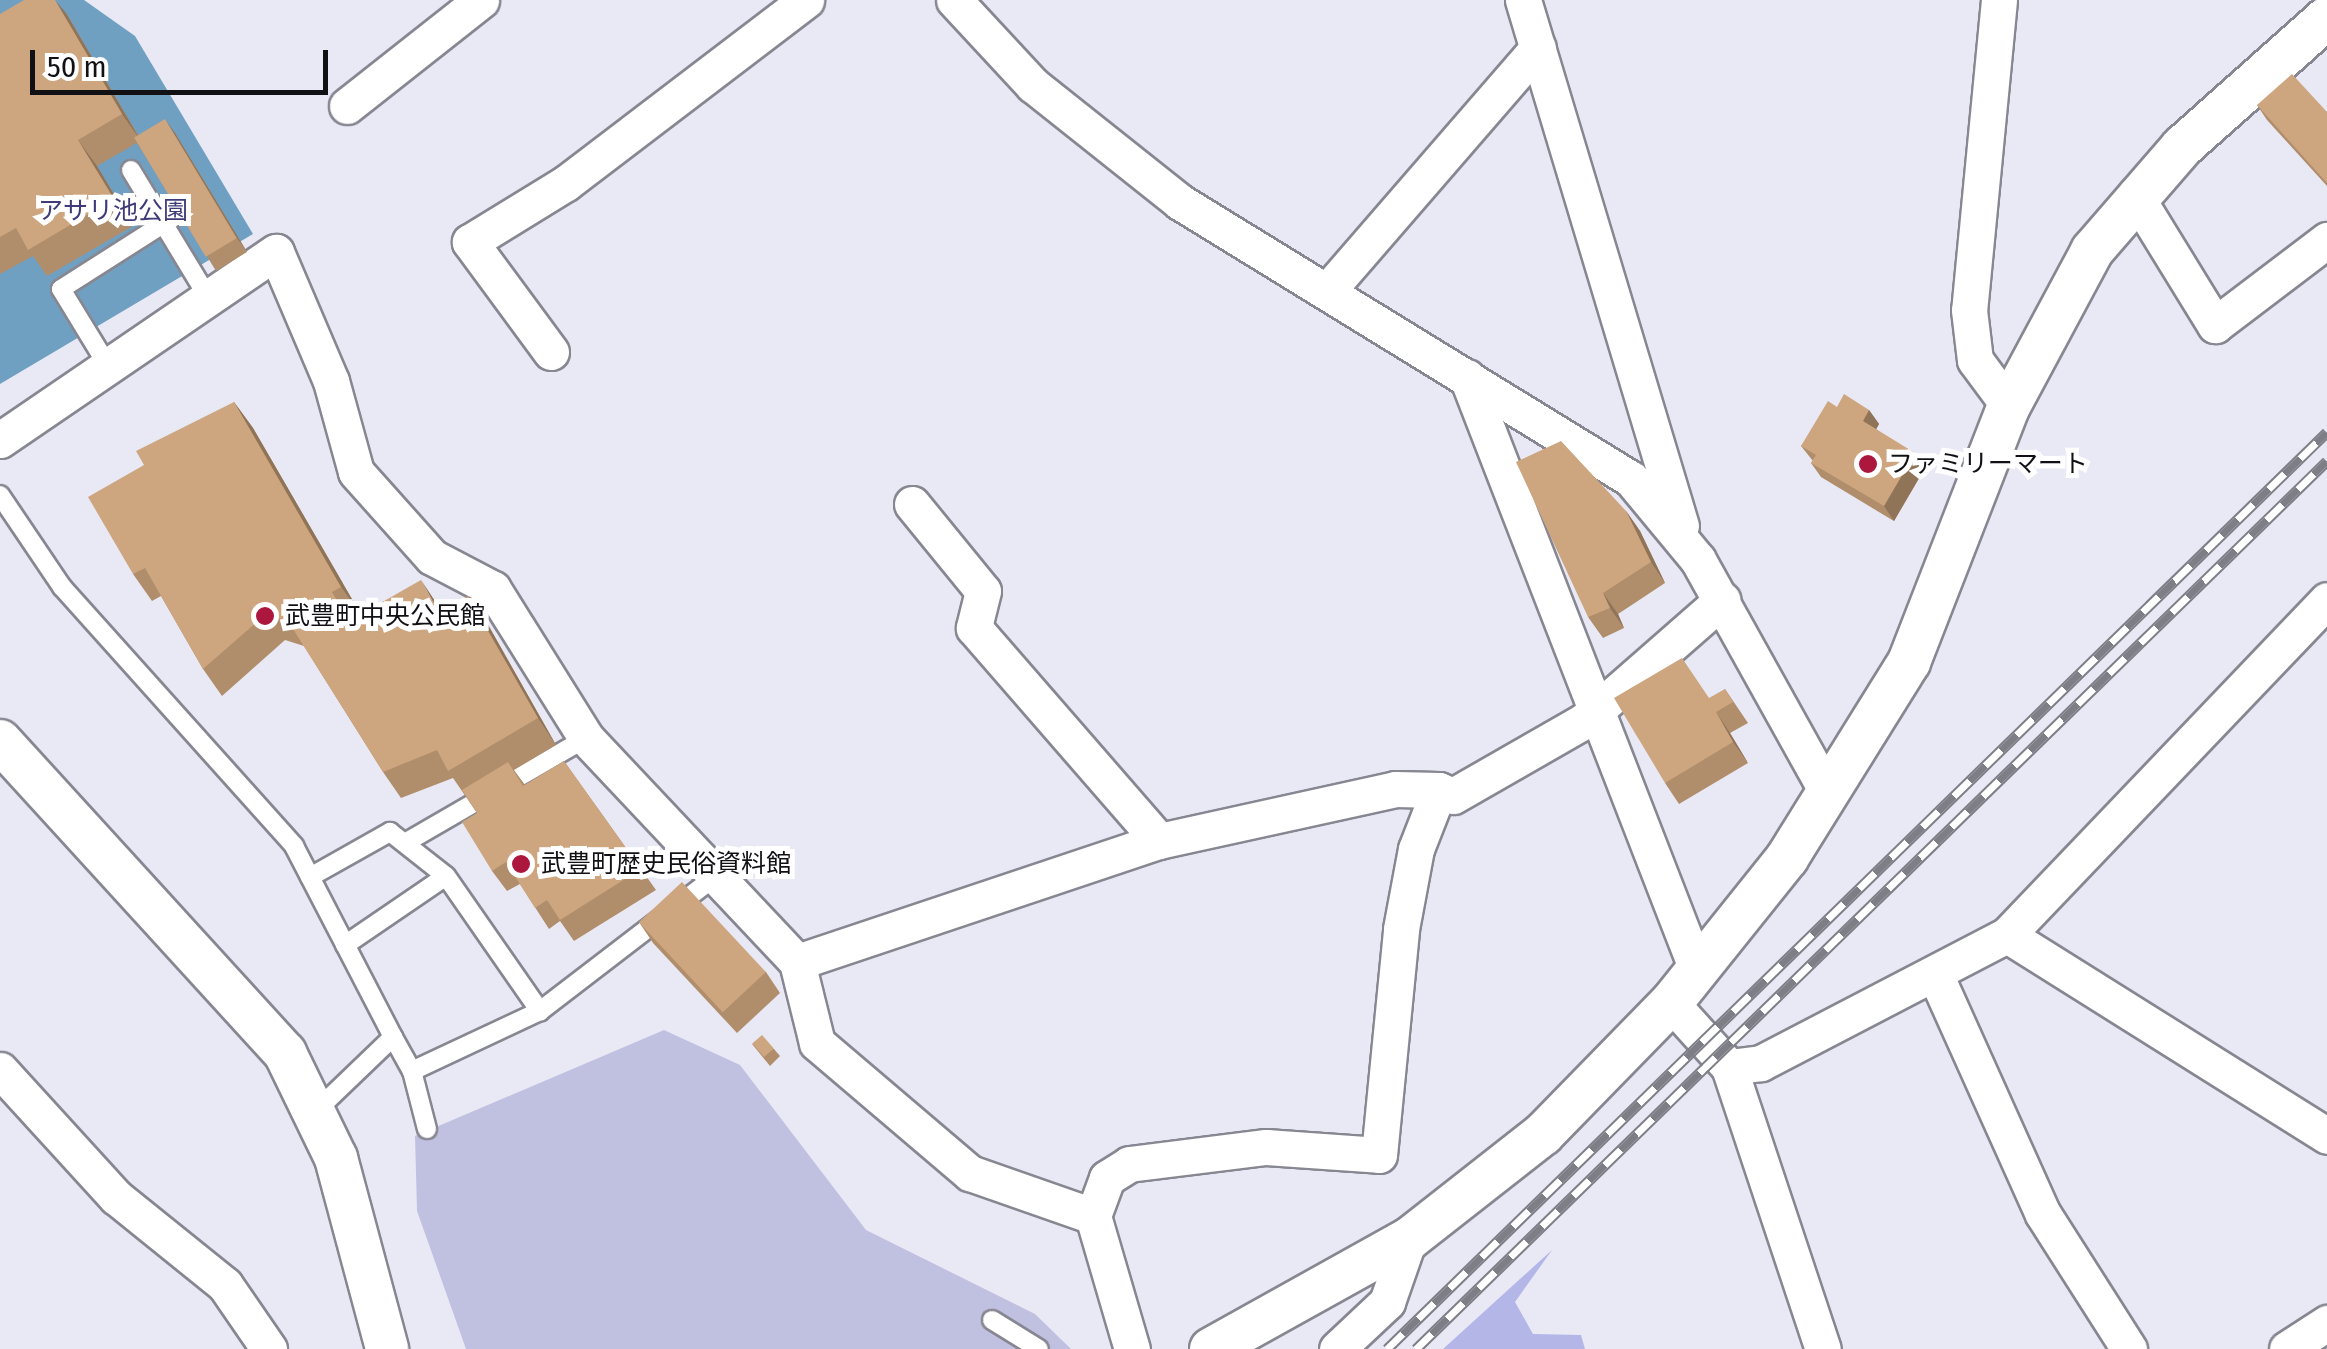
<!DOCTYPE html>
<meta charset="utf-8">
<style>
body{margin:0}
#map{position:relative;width:2327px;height:1349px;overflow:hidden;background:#e9e9f5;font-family:"Fira Sans Condensed","Noto Sans JP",sans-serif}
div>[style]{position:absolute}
.green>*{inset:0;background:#c0c1e1}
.forest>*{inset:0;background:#b5b6e8}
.water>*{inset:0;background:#70a0c1}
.roads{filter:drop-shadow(2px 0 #878792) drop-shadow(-2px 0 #878792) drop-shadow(0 2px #878792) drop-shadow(0 -2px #878792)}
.service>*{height:18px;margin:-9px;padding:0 9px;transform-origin:9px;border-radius:9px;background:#fff}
.minor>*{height:35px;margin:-17.5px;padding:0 17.5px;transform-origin:17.5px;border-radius:17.5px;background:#fff}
.tertiary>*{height:42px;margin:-21px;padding:0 21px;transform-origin:21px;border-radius:21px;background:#fff}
.rail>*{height:11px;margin-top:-5.5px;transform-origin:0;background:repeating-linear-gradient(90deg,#fff 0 22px,#7e7e87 0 44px);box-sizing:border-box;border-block:2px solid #7e7e87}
.wall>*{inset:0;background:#b08e6c}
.shaded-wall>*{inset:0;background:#907458}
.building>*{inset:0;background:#cda57e;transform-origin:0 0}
.dots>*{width:28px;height:28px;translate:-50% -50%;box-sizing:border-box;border:5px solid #fff;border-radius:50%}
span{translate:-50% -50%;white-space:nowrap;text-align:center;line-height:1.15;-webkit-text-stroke:10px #fff;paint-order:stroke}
.park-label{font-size:25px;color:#3f3b78}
.poi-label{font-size:25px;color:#111115}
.left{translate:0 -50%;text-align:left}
.scale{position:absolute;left:30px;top:50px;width:298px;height:45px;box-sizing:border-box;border:5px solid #111115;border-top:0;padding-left:12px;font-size:30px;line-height:35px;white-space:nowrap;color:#111115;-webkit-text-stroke:8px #fff;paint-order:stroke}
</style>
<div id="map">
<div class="green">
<div style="clip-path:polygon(664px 1030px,740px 1065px,866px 1230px,1035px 1314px,1071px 1349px,466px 1349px,417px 1211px,415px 1136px)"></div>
</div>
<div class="forest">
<div style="clip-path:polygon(1552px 1250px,1515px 1302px,1533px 1334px,1581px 1335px,1585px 1349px,1443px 1349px)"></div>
</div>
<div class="water">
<div style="clip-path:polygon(0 0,84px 0,135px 36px,253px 234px,0 384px)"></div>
</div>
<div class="roads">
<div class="service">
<div style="left:131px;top:170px;width:151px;rotate:58.8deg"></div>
<div style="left:108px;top:366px;width:90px;rotate:-121.4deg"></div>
<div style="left:61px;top:289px;width:160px;rotate:-32.5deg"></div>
<div style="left:0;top:495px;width:111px;rotate:56deg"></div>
<div style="left:62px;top:587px;width:348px;rotate:48.1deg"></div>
<div style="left:294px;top:846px;width:215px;rotate:62.6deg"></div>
<div style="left:393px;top:1037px;width:105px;rotate:136.2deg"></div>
<div style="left:410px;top:840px;width:203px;rotate:-30.1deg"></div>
<div style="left:310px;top:877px;width:92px;rotate:-29.4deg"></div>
<div style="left:390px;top:832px;width:71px;rotate:38.2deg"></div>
<div style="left:345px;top:945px;width:122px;rotate:-34.3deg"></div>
<div style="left:446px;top:876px;width:165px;rotate:55.2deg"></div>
<div style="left:393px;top:1037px;width:39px;rotate:61deg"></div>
<div style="left:412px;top:1071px;width:141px;rotate:-25.1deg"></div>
<div style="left:540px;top:1011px;width:222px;rotate:-37.5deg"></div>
<div style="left:412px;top:1071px;width:60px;rotate:75.5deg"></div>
<div style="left:992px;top:1320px;width:55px;rotate:31.7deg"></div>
</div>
<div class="minor">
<div style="left:954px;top:0;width:116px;rotate:47.1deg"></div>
<div style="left:1033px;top:85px;width:188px;rotate:38.5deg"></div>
<div style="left:1180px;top:202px;width:529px;rotate:31.56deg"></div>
<div style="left:1631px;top:479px;width:105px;rotate:50.4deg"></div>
<div style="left:1698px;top:560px;width:269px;rotate:60.9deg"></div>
<div style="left:1523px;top:0;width:549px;rotate:73.28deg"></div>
<div style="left:1999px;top:0;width:311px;rotate:95.5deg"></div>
<div style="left:1969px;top:310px;width:50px;rotate:83.2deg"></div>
<div style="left:1975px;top:360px;width:57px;rotate:53.5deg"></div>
<div style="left:347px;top:106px;width:171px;rotate:-38.3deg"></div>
<div style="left:2135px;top:195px;width:153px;rotate:58.4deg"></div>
<div style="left:2215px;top:325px;width:141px;rotate:-37.2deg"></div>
<div style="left:1329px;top:289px;width:319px;rotate:-49.1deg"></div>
<div style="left:551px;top:352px;width:137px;rotate:-126.4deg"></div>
<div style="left:470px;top:242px;width:113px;rotate:-31.6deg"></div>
<div style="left:566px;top:183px;width:302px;rotate:-37.3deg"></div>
<div style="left:1467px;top:377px;width:636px;rotate:68.8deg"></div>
<div style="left:0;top:440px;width:334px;rotate:-34.3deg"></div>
<div style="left:276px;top:252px;width:140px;rotate:66.9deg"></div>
<div style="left:331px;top:381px;width:94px;rotate:74.6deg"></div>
<div style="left:356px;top:472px;width:114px;rotate:48.2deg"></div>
<div style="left:432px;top:557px;width:69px;rotate:27.7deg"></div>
<div style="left:493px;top:589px;width:176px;rotate:58deg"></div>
<div style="left:586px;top:738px;width:308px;rotate:46.7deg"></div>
<div style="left:797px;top:962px;width:83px;rotate:76.1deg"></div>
<div style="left:817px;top:1043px;width:201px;rotate:40.4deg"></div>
<div style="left:970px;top:1173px;width:130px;rotate:19.3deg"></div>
<div style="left:1093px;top:1216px;width:139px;rotate:73.7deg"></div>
<div style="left:912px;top:504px;width:112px;rotate:50.8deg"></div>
<div style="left:983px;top:591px;width:38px;rotate:104deg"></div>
<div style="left:974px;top:628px;width:282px;rotate:49deg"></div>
<div style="left:2007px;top:935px;width:378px;rotate:32.1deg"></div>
<div style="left:797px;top:962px;width:382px;rotate:-18.5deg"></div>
<div style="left:1159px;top:841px;width:242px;rotate:-12.4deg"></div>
<div style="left:1395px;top:789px;width:44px;rotate:1.3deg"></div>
<div style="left:1935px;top:974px;width:263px;rotate:65.8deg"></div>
<div style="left:2043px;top:1214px;width:160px;rotate:57.5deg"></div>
<div style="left:1671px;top:1003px;width:86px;rotate:47.8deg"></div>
<div style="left:1729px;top:1067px;width:297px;rotate:71.6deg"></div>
<div style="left:1729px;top:1067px;width:32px;rotate:-7deg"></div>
<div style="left:1761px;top:1063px;width:277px;rotate:-27.5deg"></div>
<div style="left:2007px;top:935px;width:463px;rotate:-46.3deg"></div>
<div style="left:0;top:1070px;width:172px;rotate:47.6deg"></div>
<div style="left:116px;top:1197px;width:140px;rotate:38.9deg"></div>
<div style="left:225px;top:1285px;width:78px;rotate:55.5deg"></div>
<div style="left:1093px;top:1216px;width:40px;rotate:-69.8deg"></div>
<div style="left:1107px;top:1178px;width:26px;rotate:-32deg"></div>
<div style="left:1129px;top:1164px;width:138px;rotate:-7.1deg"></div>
<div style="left:1266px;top:1147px;width:113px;rotate:4deg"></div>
<div style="left:1379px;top:1155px;width:227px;rotate:-84.4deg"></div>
<div style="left:1401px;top:929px;width:81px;rotate:-79.4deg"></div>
<div style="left:1416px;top:849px;width:63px;rotate:-68.7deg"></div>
<div style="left:1439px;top:790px;width:15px;rotate:23deg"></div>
<div style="left:1453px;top:796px;width:151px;rotate:-29.8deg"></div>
<div style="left:1584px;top:721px;width:184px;rotate:-41.2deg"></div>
<div style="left:1337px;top:1349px;width:69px;rotate:-43.2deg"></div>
<div style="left:1387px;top:1302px;width:67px;rotate:-70.8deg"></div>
<div style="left:2287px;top:1349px;width:48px;rotate:-33deg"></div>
</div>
<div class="tertiary">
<div style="left:0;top:741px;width:423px;rotate:47.6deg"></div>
<div style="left:285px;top:1053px;width:117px;rotate:64.1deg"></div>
<div style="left:336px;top:1158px;width:198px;rotate:75deg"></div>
<div style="left:1211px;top:1349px;width:227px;rotate:-29.1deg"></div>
<div style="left:1409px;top:1239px;width:170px;rotate:-38.1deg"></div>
<div style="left:1543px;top:1134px;width:183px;rotate:-45.7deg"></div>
<div style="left:1671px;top:1003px;width:186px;rotate:-51.3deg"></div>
<div style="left:1787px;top:858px;width:231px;rotate:-58.1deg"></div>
<div style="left:1909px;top:662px;width:275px;rotate:-68.7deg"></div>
<div style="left:2009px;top:406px;width:176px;rotate:-61.8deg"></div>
<div style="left:2092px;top:251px;width:138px;rotate:-49.1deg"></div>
<div style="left:2182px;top:147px;width:194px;rotate:-41.7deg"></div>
</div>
</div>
<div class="rail">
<div style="left:1387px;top:1349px;width:1313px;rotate:-44.29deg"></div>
<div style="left:1416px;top:1349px;width:1272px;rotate:-44.27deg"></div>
</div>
<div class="wall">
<div style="clip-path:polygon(66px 13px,138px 135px,175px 133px,247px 252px,216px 271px,137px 143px,97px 166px,133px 226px,47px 276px,33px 256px,0 274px,0 14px)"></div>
<div style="clip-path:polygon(2257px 105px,2327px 112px,2327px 186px,2267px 120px)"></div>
<div style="clip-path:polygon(234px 402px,253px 428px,360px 613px,351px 618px,351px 619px,442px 611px,487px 623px,556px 745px,514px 770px,525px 785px,564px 761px,656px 890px,574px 941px,560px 921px,549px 929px,520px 884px,507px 891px,492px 871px,477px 813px,453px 778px,401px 798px,383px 772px,304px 646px,285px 640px,222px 696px,203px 669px,161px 596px,152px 601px,133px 574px)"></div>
<div style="clip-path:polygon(1837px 407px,1869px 410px,1879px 424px,1876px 429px,1925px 468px,1894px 521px,1821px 477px,1811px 463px,1813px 461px,1801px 446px)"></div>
<div style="clip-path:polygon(1626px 511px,1640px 531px,1665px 583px,1618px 614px,1624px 628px,1603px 638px,1588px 617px)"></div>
<div style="clip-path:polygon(1725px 689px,1748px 723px,1730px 733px,1748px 763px,1679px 804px,1665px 783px)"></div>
<div style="clip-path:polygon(639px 922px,766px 972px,780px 993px,737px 1033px,653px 943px)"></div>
<div style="clip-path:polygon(752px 1044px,774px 1049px,780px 1056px,770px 1066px)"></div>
</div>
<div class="shaded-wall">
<div style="clip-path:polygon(55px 0,66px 13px,141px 141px,122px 114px)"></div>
<div style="clip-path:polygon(165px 119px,175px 133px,247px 252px,237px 238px)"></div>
<div style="clip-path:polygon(78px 140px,97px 166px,133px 226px,114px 199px)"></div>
<div style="clip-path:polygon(234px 402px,253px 428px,360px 613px,341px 587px)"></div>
<div style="clip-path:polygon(1869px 410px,1879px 424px,1873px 435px,1863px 421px)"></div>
<div style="clip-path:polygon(1915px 453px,1925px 468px,1894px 521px,1884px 506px)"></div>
<div style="clip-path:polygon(1626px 511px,1640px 531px,1665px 583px,1651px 562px)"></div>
<div style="clip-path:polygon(421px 580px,439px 607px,458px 639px,439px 613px)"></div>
<div style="clip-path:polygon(1603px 593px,1618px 614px,1624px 628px,1610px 608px)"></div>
<div style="clip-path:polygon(468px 596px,487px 623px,556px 745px,538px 718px)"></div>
<div style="clip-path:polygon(1716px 712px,1730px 733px,1748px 763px,1733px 742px)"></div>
</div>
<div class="building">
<div style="clip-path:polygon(24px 0,55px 0,122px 114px,78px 140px,114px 199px,28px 250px,16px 228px,0 237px,0 14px)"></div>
<div style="clip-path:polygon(2292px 74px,2327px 112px,2327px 183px,2257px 105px)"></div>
<div style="left:165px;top:119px;width:139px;height:36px;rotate:59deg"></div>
<div style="clip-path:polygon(1844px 394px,1869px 410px,1863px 421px,1915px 453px,1884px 506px,1811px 463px,1816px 455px,1801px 446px,1828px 401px,1837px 407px)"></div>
<div style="clip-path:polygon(234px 402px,341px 587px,332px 592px,349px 621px,421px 580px,439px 613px,468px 596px,538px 718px,448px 771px,437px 750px,383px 772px,288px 621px,266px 614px,203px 669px,145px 568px,133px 574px,88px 497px,144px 465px,136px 451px)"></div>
<div style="clip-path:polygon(1561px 441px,1626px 511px,1651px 562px,1603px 593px,1610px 608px,1588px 617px,1516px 462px)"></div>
<div style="clip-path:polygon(1682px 658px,1709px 698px,1725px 689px,1733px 702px,1716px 712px,1733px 742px,1665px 783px,1614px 698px)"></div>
<div style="clip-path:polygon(564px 761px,641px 869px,560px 920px,547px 900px,535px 908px,506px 862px,492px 871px,462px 822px,477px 813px,462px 790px,508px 762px,523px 786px)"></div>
<div style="left:682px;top:882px;width:123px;height:59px;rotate:47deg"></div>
<div style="left:762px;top:1035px;width:18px;height:13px;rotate:49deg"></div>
</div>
<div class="dots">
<div style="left:1868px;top:464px;background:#ac173e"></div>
<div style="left:265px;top:616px;background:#ac173e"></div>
<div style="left:521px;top:864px;background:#ac173e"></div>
</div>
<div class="park-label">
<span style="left:113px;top:211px">アサリ池公園</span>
</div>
<div class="poi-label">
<span class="left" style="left:1888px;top:464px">ファミリーマート</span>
<span class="left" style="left:285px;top:616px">武豊町中央公民館</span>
<span class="left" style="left:541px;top:864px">武豊町歴史民俗資料館</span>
</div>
<div class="scale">50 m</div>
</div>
